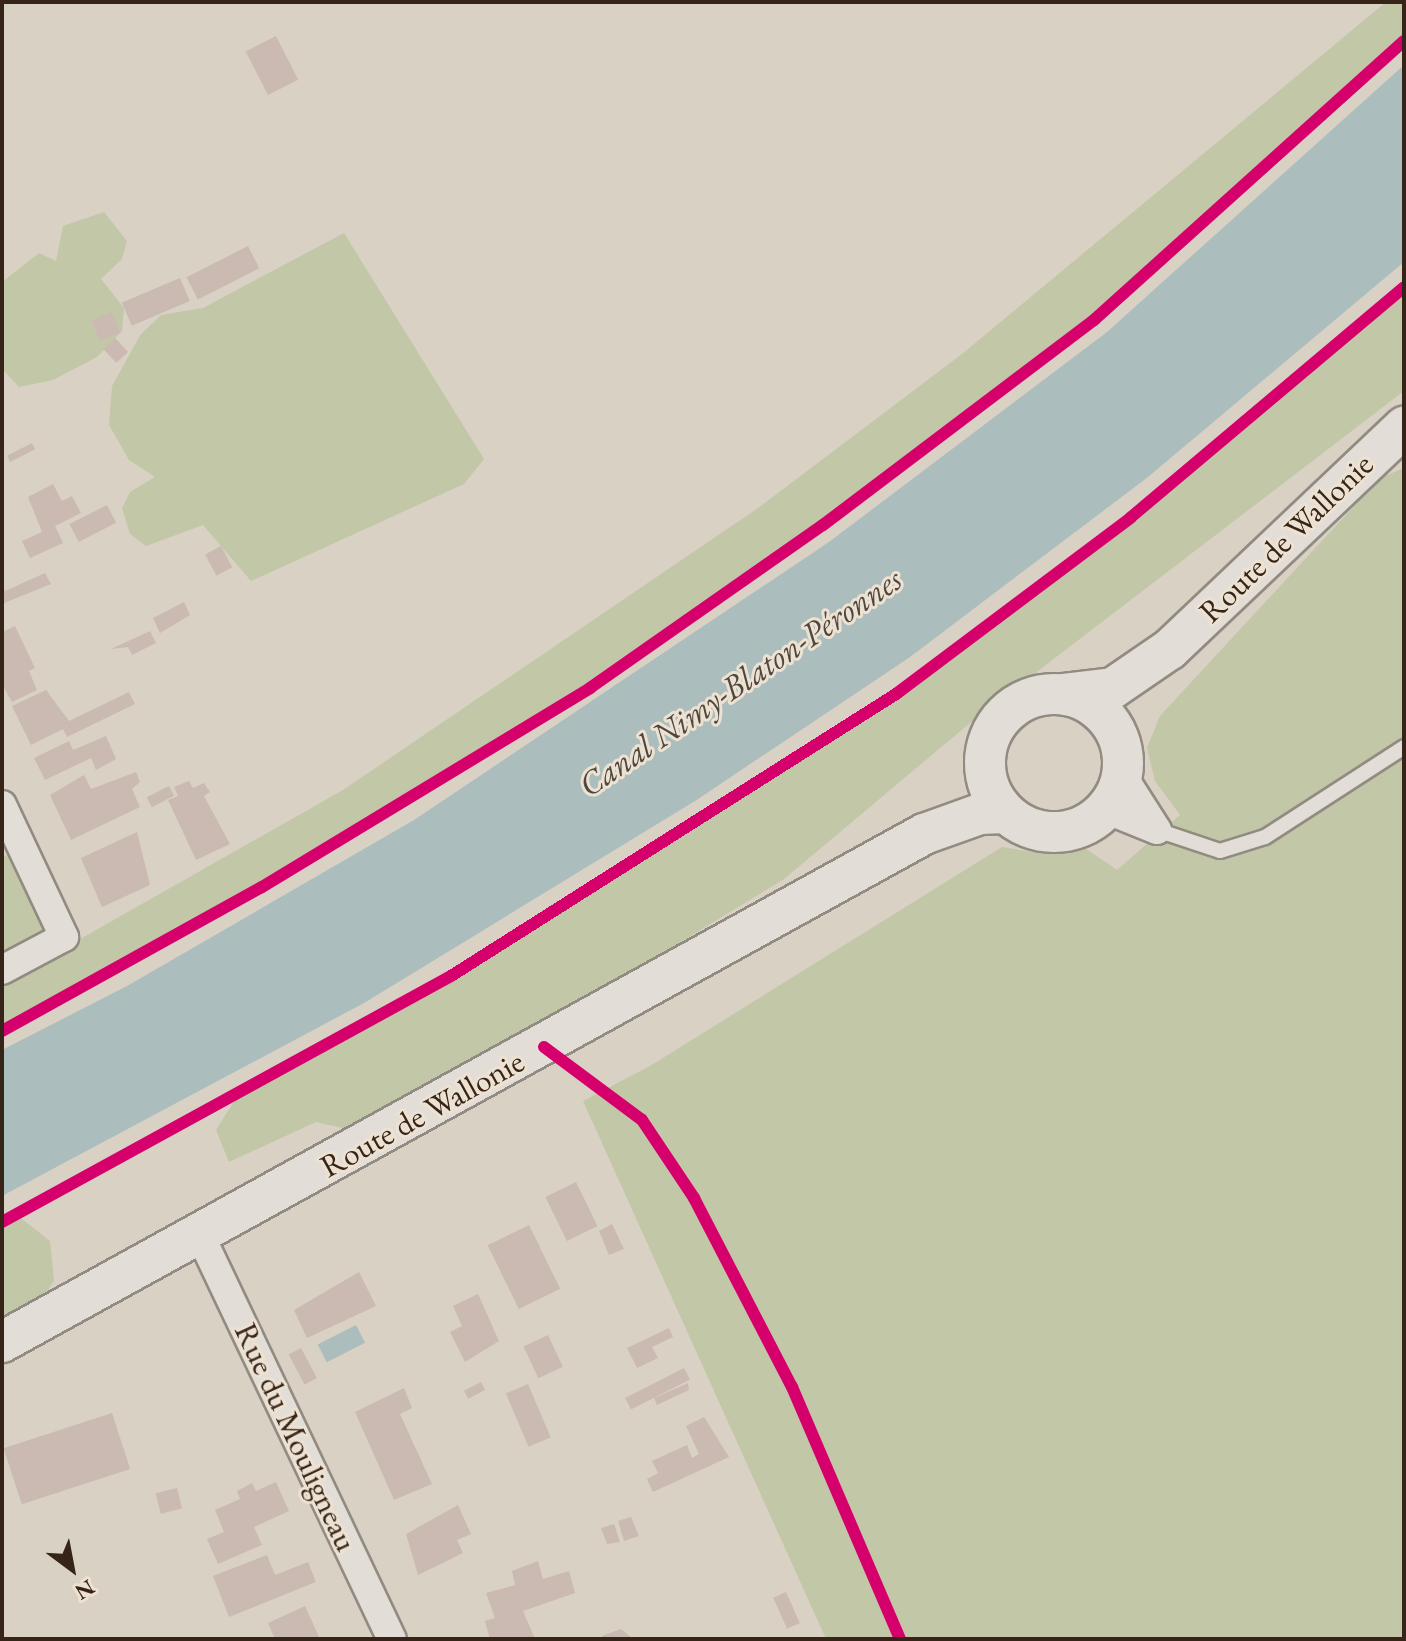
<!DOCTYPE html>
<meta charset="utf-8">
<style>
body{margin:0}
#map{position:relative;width:1406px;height:1641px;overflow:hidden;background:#d9d1c3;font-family:"EB Garamond",serif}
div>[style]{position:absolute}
.green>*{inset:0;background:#c2c7a8}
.water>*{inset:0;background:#acbdbd;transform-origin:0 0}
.building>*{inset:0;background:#cabab1;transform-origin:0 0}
.roads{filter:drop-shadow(2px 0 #928b81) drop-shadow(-2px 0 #928b81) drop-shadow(0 2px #928b81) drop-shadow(0 -2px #928b81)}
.service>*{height:14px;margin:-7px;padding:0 7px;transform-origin:7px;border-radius:7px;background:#e2ded7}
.minor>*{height:28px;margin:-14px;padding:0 14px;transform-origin:14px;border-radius:14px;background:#e2ded7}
.secondary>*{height:40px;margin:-20px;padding:0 20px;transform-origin:20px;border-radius:20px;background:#e2ded7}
.secondary>.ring{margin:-20px;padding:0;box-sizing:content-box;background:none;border:40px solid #e2ded7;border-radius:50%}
.cycleway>*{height:12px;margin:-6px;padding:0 6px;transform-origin:6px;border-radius:6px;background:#d6006c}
span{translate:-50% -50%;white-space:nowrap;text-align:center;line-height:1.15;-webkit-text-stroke:6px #ede2d2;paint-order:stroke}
.street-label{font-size:32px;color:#362419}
.water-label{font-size:34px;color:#4f4841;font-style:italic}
.frame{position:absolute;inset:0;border:4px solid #362419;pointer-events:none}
.north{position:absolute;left:32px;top:1529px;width:80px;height:80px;-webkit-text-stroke:6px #ede2d2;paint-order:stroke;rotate:148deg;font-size:22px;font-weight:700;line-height:32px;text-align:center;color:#362419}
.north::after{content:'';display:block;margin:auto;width:28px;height:36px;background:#362419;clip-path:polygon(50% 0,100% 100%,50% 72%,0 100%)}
</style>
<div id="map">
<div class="green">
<div style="clip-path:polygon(1386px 2px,1404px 2px,1404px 41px,1095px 320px,823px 525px,590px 688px,262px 887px,2px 1031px,2px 857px,22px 849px,64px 937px,82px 938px,343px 790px,758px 508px,962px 354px)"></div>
<div style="clip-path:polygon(104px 212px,127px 241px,122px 259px,101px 279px,124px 308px,122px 331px,97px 357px,53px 380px,19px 387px,2px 369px,2px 282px,39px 253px,56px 261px,63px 226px)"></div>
<div style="clip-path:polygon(344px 233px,484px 459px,464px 484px,251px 581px,203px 525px,146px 546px,130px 534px,122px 508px,130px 492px,155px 477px,129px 460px,109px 425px,112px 386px,141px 334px,161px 315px,203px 308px)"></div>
<div style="clip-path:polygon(1404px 287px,1404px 391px,970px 723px,784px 879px,520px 1040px,347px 1129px,316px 1122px,229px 1162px,216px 1130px,238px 1095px,451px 976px,896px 694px,1130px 518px)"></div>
<div style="clip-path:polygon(1404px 468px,1404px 1639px,826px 1639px,583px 1101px,650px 1066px,1002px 847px,1047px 854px,1085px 848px,1117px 870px,1180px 815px,1155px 781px,1147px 748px,1160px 716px,1380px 478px)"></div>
<div style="clip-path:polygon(17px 1215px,50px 1241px,54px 1280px,24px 1331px,2px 1342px,2px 1222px)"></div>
</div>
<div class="water">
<div style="clip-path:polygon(1404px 65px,1404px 262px,1148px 477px,910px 657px,695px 801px,364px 1003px,2px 1196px,2px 1050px,127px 986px,414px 820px,829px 542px,1107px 332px)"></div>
<div style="left:356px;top:1325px;width:20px;height:43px;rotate:63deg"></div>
</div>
<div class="building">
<div style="left:276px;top:36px;width:49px;height:34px;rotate:63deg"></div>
<div style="left:248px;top:246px;width:25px;height:69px;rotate:63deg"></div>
<div style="left:180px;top:278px;width:25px;height:63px;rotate:67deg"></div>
<div style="left:112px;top:312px;width:22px;height:22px;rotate:68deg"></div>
<div style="left:115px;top:338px;width:19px;height:16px;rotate:47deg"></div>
<div style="left:32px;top:443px;width:7px;height:28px;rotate:63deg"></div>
<div style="clip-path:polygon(53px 484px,62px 501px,72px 496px,81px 513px,55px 526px,63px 543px,30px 558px,22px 541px,42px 532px,28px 497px)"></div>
<div style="left:107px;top:505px;width:20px;height:42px;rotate:63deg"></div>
<div style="left:221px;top:546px;width:24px;height:18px;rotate:62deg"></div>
<div style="clip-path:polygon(45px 573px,51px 584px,2px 604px,2px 584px,5px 591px)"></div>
<div style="clip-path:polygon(184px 602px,190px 615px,160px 633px,153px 618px)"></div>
<div style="clip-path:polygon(15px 626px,35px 668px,29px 671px,37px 690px,12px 702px,2px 684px,2px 632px)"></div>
<div style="clip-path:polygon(150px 631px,156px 643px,132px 655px,128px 647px,111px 649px)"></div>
<div style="clip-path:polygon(46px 690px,69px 721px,129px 692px,135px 704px,67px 737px,63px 729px,31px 745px,12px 706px)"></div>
<div style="clip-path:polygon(106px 736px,116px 759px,96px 770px,91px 758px,45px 780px,34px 758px,69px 741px,73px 750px)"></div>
<div style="clip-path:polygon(136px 772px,140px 782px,132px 789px,140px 807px,71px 840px,50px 795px,84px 775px,91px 789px)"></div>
<div style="clip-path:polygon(189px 781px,193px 788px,204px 783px,210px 792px,204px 796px,230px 844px,196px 860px,168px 800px,178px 796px,174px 787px)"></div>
<div style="left:169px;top:786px;width:11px;height:25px;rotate:63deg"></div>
<div style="clip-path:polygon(137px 832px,150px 885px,102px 907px,81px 858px)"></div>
<div style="left:576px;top:1182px;width:49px;height:34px;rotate:64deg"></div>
<div style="clip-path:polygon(612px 1224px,624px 1249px,609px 1255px,599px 1231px)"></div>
<div style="left:529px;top:1225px;width:71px;height:46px;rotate:64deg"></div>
<div style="clip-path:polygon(359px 1272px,376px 1306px,307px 1338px,294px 1310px)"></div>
<div style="clip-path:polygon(478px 1294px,499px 1341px,465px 1362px,450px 1332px,462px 1326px,453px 1306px)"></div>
<div style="clip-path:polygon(669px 1328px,673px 1337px,652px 1347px,658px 1358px,637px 1368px,627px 1348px)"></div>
<div style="left:548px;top:1335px;width:35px;height:27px;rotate:65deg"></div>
<div style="left:301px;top:1348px;width:34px;height:14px;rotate:62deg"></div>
<div style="left:684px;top:1368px;width:13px;height:66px;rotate:63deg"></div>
<div style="left:481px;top:1382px;width:9px;height:19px;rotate:63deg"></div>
<div style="clip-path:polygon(688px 1383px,689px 1390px,657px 1405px,654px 1398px)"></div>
<div style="left:528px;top:1384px;width:58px;height:24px;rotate:67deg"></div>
<div style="clip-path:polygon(404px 1388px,412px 1408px,400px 1414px,432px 1484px,394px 1500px,355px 1412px)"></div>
<div style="left:112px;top:1413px;width:59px;height:114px;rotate:72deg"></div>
<div style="clip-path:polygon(704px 1417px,729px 1457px,653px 1492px,647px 1479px,658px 1473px,652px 1461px,687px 1445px,692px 1458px,699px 1454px,686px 1426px)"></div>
<div style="clip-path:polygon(276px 1482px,289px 1511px,254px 1527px,262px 1545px,218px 1564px,207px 1539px,224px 1532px,215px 1510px,240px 1499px,237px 1491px,252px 1483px,256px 1491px)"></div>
<div style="left:177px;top:1488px;width:21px;height:22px;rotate:76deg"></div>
<div style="clip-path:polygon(458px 1505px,471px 1534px,457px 1540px,463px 1553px,418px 1575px,406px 1534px)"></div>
<div style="clip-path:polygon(631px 1517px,639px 1536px,624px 1541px,618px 1521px)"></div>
<div style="clip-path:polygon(614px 1524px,620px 1542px,607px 1544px,601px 1528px)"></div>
<div style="clip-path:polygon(267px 1555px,275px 1575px,308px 1562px,316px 1582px,229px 1617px,213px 1576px)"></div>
<div style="clip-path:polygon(538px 1561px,543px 1579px,569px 1571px,575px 1593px,523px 1611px,535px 1639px,490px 1639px,485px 1621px,495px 1618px,486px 1593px,515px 1585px,512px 1571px)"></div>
<div style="left:786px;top:1592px;width:34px;height:14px;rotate:66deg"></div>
<div style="clip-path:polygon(305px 1606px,320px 1639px,275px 1639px,268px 1623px)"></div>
<div style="clip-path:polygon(621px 1629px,633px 1639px,603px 1639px,602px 1636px)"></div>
</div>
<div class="roads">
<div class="service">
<div style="left:1157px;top:830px;width:66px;rotate:18.4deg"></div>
<div style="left:1220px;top:851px;width:47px;rotate:-17.3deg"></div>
<div style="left:1265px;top:837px;width:166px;rotate:-32.9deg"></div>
</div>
<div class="minor">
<div style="left:1122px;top:775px;width:65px;rotate:57.5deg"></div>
<div style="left:2px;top:805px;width:146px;rotate:64.8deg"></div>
<div style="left:64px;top:937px;width:70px;rotate:152deg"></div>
<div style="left:1105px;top:809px;width:56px;rotate:22deg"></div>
<div style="left:200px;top:1235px;width:447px;rotate:64.6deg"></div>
</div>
<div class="secondary">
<div style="left:1062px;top:694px;width:51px;rotate:-6.7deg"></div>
<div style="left:1113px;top:688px;width:69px;rotate:-34.4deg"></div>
<div style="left:1170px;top:649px;width:323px;rotate:-43.5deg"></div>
<div class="ring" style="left:985px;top:694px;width:98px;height:98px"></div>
<div style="left:2px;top:1342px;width:1053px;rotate:-28.85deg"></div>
<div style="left:924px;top:834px;width:59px;rotate:-19.7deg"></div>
<div style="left:980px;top:814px;width:26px;rotate:-2deg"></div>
</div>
</div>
<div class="cycleway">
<div style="left:2px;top:1031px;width:297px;rotate:-29deg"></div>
<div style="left:262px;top:887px;width:384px;rotate:-31.2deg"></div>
<div style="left:590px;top:688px;width:284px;rotate:-35deg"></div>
<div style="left:823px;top:525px;width:340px;rotate:-37.1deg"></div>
<div style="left:1094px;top:320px;width:417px;rotate:-42deg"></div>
<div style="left:544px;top:1047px;width:122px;rotate:36.7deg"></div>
<div style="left:642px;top:1120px;width:94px;rotate:56.3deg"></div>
<div style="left:694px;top:1198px;width:213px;rotate:62.6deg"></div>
<div style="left:792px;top:1387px;width:274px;rotate:66.8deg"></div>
<div style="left:2px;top:1222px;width:512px;rotate:-28.72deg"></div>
<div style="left:451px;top:976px;width:527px;rotate:-32.36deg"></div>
<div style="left:896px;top:694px;width:293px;rotate:-36.9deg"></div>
<div style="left:1130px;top:518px;width:358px;rotate:-40.1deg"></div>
</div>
<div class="street-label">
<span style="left:1286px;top:538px;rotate:-44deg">Route de Wallonie</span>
<span style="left:422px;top:1114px;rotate:-29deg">Route de Wallonie</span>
<span style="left:296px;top:1437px;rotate:65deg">Rue du Mouligneau</span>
</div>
<div class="water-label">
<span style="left:740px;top:682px;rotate:-34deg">Canal Nimy-Blaton-Péronnes</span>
</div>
<div class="frame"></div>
<div class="north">N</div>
</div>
